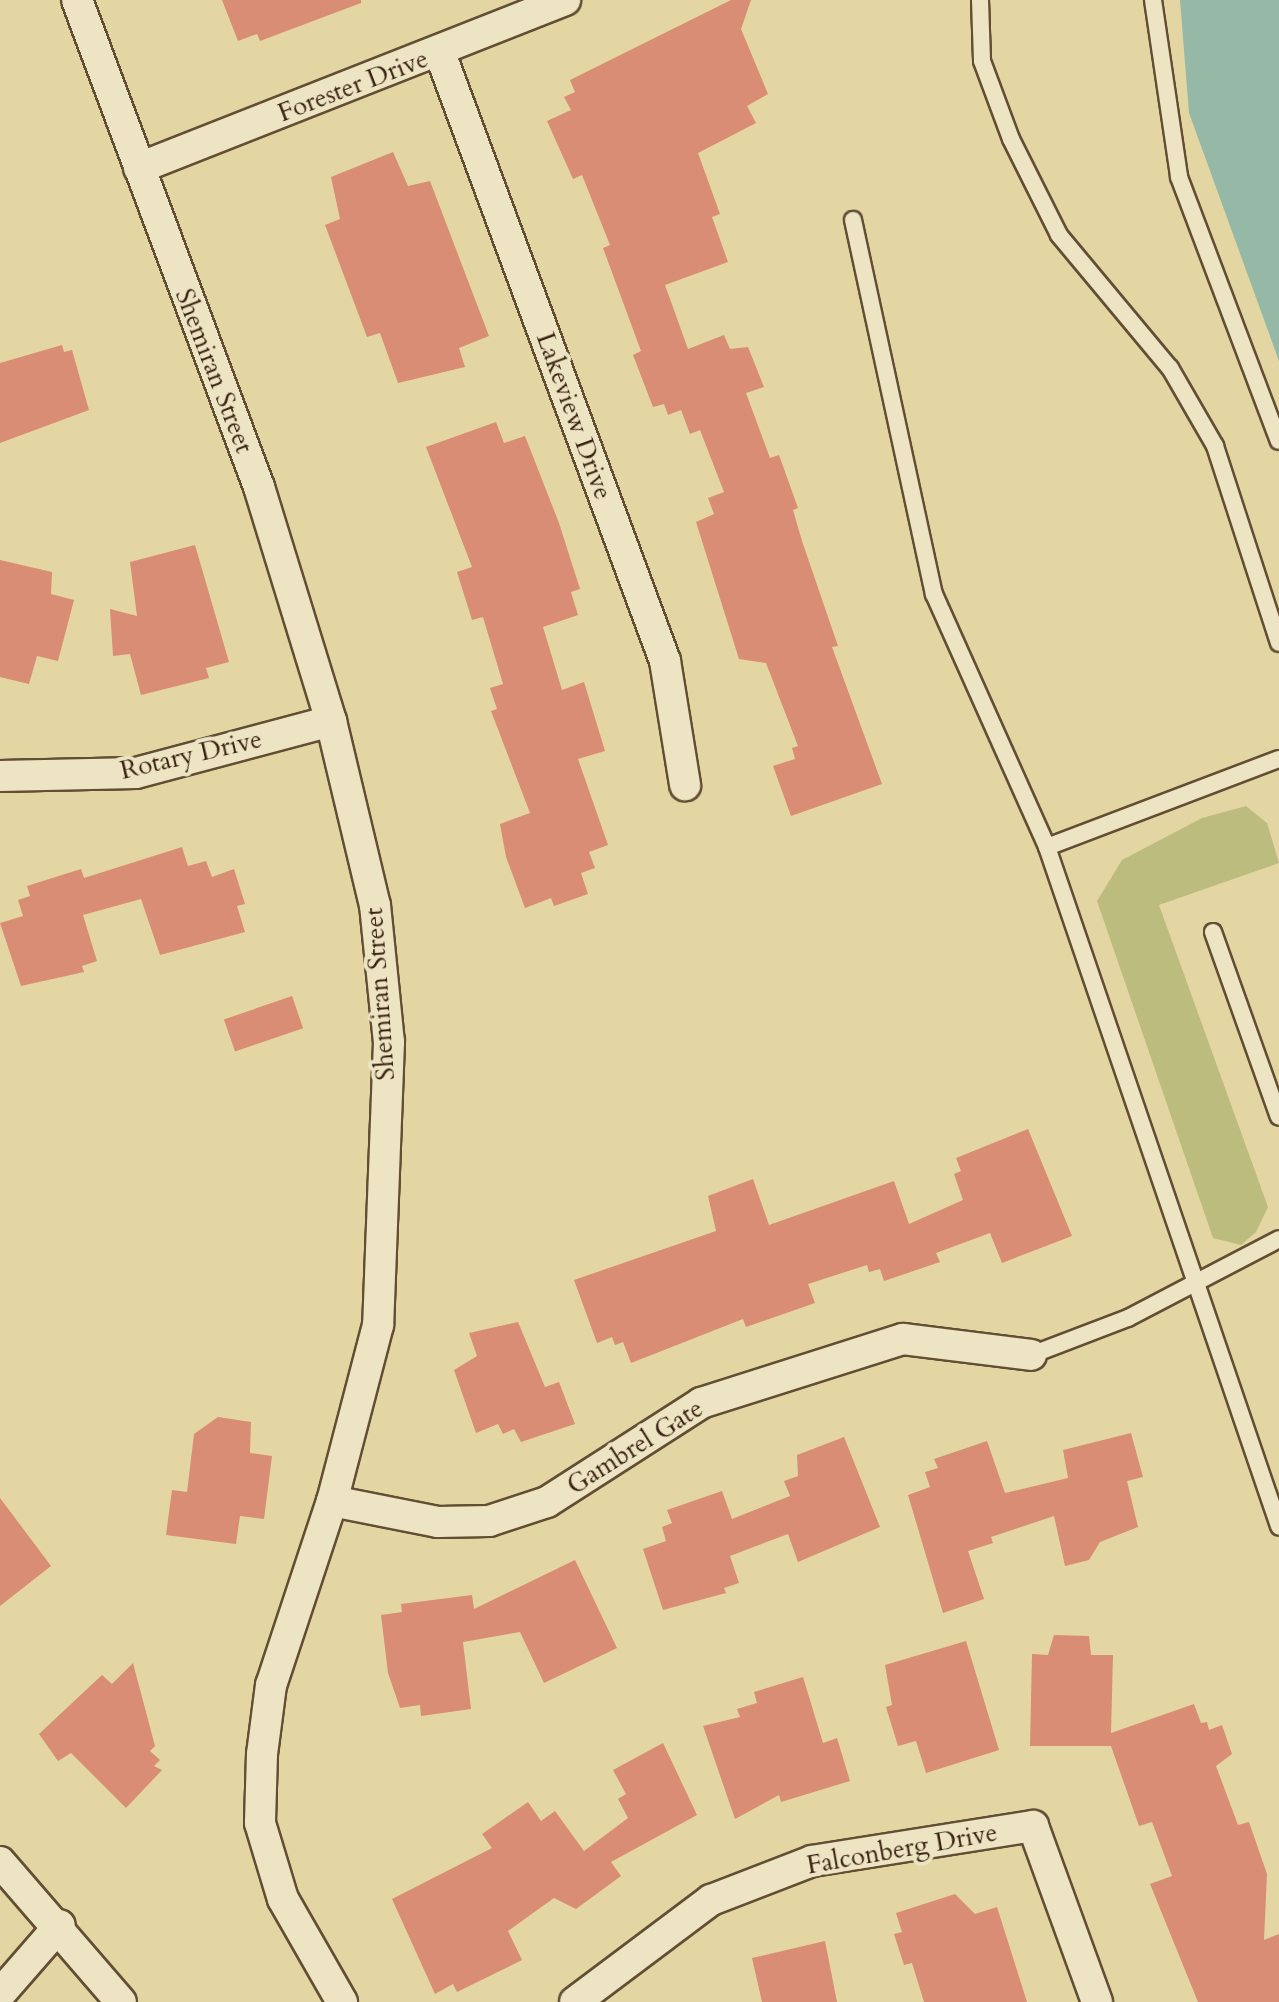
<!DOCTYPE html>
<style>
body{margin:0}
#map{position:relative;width:1279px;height:2002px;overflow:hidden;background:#e4d6a2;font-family:Cardo,serif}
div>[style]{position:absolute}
.green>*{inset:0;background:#bcbc7f}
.water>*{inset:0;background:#95b9a6}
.building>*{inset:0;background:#d88d74;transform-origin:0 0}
.roads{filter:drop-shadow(2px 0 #624e34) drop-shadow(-2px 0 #624e34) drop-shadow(0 2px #624e34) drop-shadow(0 -2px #624e34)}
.service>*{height:16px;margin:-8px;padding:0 8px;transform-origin:8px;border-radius:8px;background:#ede4c3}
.minor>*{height:30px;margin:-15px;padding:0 15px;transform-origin:15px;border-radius:15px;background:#ede4c3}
span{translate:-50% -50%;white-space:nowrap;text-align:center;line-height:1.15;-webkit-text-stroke:8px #ede4c3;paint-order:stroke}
.street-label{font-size:26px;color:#372010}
</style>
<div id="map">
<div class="green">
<div style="clip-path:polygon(1246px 806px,1267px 823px,1279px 863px,1159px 905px,1268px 1207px,1256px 1232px,1241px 1245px,1213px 1238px,1097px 901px,1122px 860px,1202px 818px)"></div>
</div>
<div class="water">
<div style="clip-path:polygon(1180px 0,1279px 0,1279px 361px,1189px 113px)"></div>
</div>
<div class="building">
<div style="clip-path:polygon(222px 0,361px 0,361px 3px,260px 41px,257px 34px,238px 41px)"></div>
<div style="clip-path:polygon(731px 0,751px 0,741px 29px,768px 94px,747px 106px,756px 123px,698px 153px,720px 214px,712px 217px,728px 262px,665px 285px,688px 349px,724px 335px,730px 349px,748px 347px,764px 387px,746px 393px,770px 458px,779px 455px,798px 508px,793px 510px,802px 541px,838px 646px,832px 647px,882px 784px,791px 816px,773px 766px,795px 759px,792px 748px,798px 746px,766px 663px,739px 659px,696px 522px,714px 514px,708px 498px,724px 492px,700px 430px,690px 434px,681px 410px,668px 415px,664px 404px,653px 407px,633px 355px,641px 351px,603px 248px,610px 245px,582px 175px,573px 179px,547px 121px,571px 110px,564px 97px,575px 92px,570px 80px)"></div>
<div style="clip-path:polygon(393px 152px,408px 186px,430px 181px,489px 336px,459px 348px,465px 367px,398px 383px,380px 333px,367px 337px,325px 225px,340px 219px,331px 177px)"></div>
<div style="clip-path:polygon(62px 345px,64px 352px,72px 350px,89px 410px,0 443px,0 363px)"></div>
<div style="clip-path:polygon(496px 422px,504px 443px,525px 436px,559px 523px,580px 589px,571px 592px,578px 615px,543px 627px,562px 690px,584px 682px,605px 751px,578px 759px,608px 845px,589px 852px,595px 868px,581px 873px,588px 894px,554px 906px,551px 898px,525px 908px,506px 857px,500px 824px,530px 813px,491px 711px,497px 709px,490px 688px,503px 684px,483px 617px,472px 620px,457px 572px,472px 567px,426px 447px)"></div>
<div style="clip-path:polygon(195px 545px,229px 662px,206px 668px,209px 678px,141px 695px,130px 654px,113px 656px,110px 609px,137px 616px,130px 562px)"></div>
<div style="clip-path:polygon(0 560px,52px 572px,51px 594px,74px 600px,58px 661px,37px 656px,29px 684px,0 677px)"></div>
<div style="clip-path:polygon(182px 847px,188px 866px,206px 861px,212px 877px,234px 869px,245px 904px,237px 906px,245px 932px,160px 955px,141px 899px,83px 915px,97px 961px,82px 966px,84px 972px,21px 986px,0 923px,23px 916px,18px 900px,30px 896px,27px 886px,81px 869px,84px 878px)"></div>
<div style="left:292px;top:996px;width:34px;height:72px;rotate:71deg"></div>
<div style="clip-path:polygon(1028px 1129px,1072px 1236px,1002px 1263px,990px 1233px,936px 1253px,940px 1262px,884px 1281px,880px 1269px,869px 1272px,867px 1265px,808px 1284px,815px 1303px,746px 1327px,743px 1319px,631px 1363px,623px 1342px,615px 1345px,612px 1337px,597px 1343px,574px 1280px,716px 1231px,708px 1196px,753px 1179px,769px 1225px,894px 1181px,909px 1224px,963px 1200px,954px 1174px,961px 1171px,956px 1158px)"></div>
<div style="clip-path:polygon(518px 1322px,545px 1387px,559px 1382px,575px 1424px,521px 1442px,514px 1429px,503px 1434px,498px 1424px,476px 1433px,454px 1370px,477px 1356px,469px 1333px)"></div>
<div style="clip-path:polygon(218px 1417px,251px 1422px,250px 1453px,272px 1456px,264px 1519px,240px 1516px,236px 1544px,166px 1535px,172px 1490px,187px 1492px,194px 1434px)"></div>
<div style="clip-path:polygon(1131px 1433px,1143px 1477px,1127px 1481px,1138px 1527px,1100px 1542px,1089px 1560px,1065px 1566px,1054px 1516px,991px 1537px,993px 1543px,968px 1551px,984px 1599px,943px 1613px,908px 1495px,930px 1487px,925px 1472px,938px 1468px,934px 1459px,987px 1441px,1005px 1493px,1068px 1478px,1063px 1450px)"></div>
<div style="clip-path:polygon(844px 1437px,880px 1527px,798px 1562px,788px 1534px,730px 1556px,739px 1583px,724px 1588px,726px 1593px,663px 1610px,643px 1549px,666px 1541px,662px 1527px,672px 1523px,667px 1510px,722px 1491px,732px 1519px,790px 1496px,784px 1481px,798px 1476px,797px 1455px)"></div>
<div style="clip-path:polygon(0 1498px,51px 1566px,0 1606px)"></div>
<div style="clip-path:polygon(575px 1560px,617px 1648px,544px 1683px,520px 1632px,463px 1642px,471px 1709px,421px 1716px,420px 1705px,400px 1708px,388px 1673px,381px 1615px,402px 1612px,401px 1604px,472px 1595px,474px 1609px)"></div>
<div style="clip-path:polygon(1054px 1635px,1089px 1636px,1091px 1655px,1113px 1655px,1111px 1733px,1194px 1704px,1201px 1723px,1207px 1722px,1209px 1730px,1222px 1725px,1232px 1754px,1216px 1766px,1238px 1825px,1249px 1822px,1267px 1874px,1264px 1940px,1279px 1934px,1279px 2002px,1198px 2002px,1150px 1884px,1172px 1876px,1152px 1822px,1139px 1826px,1111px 1746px,1030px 1746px,1032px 1654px,1048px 1655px)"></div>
<div style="clip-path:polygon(966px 1641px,999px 1750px,926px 1773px,916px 1741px,898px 1746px,886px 1707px,892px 1705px,885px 1665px)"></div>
<div style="clip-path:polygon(133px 1663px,155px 1746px,150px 1751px,160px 1760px,154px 1766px,162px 1770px,126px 1808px,71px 1753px,58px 1761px,39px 1734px,102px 1675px,112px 1684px)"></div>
<div style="clip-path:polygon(803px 1677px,823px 1743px,837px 1738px,850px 1781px,781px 1802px,779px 1795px,735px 1819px,703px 1726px,740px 1717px,737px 1709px,757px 1703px,754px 1692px)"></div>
<div style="clip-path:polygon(663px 1743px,697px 1815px,611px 1862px,621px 1876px,576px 1909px,554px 1898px,508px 1931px,522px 1960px,457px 1992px,453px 1984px,435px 1994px,392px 1899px,492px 1848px,482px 1834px,528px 1802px,541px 1821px,555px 1811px,584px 1851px,628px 1818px,618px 1799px,626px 1794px,613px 1770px)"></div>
<div style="clip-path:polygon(955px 1894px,975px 1914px,997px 1907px,1027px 2002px,924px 2002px,912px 1963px,904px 1965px,894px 1934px,902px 1932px,896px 1913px)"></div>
<div style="clip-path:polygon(825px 1941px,837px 2002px,762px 2002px,752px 1958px)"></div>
</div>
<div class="roads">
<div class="service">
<div style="left:980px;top:0;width:61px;rotate:88.1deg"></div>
<div style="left:982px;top:61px;width:83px;rotate:69.6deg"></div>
<div style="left:1011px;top:139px;width:107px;rotate:63.4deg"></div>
<div style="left:1059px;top:235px;width:173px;rotate:50.2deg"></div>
<div style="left:1170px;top:368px;width:90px;rotate:60deg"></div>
<div style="left:1215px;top:446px;width:207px;rotate:72deg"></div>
<div style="left:1153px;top:0;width:179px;rotate:81.6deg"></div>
<div style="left:1179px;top:177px;width:282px;rotate:69.3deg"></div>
<div style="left:853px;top:220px;width:383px;rotate:77.8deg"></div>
<div style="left:934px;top:594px;width:277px;rotate:65.9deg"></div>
<div style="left:1047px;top:847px;width:718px;rotate:71.14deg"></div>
<div style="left:1047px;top:847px;width:248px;rotate:-20.8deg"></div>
<div style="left:1213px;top:932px;width:196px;rotate:70.4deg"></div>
<div style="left:1031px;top:1355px;width:104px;rotate:-20.9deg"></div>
<div style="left:1128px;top:1318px;width:170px;rotate:-27.6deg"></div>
</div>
<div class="minor">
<div style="left:77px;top:0;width:520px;rotate:69.51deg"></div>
<div style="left:259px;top:487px;width:245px;rotate:72.9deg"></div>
<div style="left:331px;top:721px;width:189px;rotate:76.6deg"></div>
<div style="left:375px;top:905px;width:138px;rotate:84.2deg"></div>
<div style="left:389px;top:1042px;width:283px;rotate:92.2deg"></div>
<div style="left:378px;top:1325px;width:182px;rotate:104.6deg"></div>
<div style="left:332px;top:1501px;width:194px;rotate:108.3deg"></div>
<div style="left:271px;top:1685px;width:70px;rotate:97.4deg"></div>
<div style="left:262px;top:1754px;width:69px;rotate:91.7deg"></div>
<div style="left:260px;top:1823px;width:79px;rotate:73.2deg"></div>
<div style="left:283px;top:1899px;width:119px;rotate:60.2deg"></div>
<div style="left:440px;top:53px;width:648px;rotate:69.69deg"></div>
<div style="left:665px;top:661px;width:126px;rotate:80.8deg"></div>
<div style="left:139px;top:168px;width:458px;rotate:-21.5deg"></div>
<div style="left:0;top:776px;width:136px;rotate:-1.3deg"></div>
<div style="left:136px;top:773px;width:202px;rotate:-14.9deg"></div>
<div style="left:332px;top:1501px;width:108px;rotate:11.2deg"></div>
<div style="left:438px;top:1522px;width:51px;rotate:-1.1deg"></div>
<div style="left:489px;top:1521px;width:61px;rotate:-18.1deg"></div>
<div style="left:547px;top:1502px;width:183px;rotate:-32.7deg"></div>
<div style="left:701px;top:1403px;width:212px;rotate:-17.6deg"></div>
<div style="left:903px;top:1339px;width:129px;rotate:7.1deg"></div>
<div style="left:0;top:1862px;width:185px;rotate:49.2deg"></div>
<div style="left:0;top:1994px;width:91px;rotate:-49deg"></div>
<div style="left:575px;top:2002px;width:170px;rotate:-36.9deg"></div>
<div style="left:711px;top:1900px;width:108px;rotate:-21.1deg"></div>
<div style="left:812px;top:1861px;width:224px;rotate:-9deg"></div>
<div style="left:1033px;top:1826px;width:187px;rotate:70deg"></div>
</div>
</div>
<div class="street-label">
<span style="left:353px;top:86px;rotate:-21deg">Forester Drive</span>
<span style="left:214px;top:371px;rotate:69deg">Shemiran Street</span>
<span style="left:574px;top:416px;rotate:70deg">Lakeview Drive</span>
<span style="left:191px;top:755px;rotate:-13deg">Rotary Drive</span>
<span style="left:380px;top:994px;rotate:-94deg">Shemiran Street</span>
<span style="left:635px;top:1447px;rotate:-32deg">Gambrel Gate</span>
<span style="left:902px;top:1849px;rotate:-10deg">Falconberg Drive</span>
</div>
</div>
